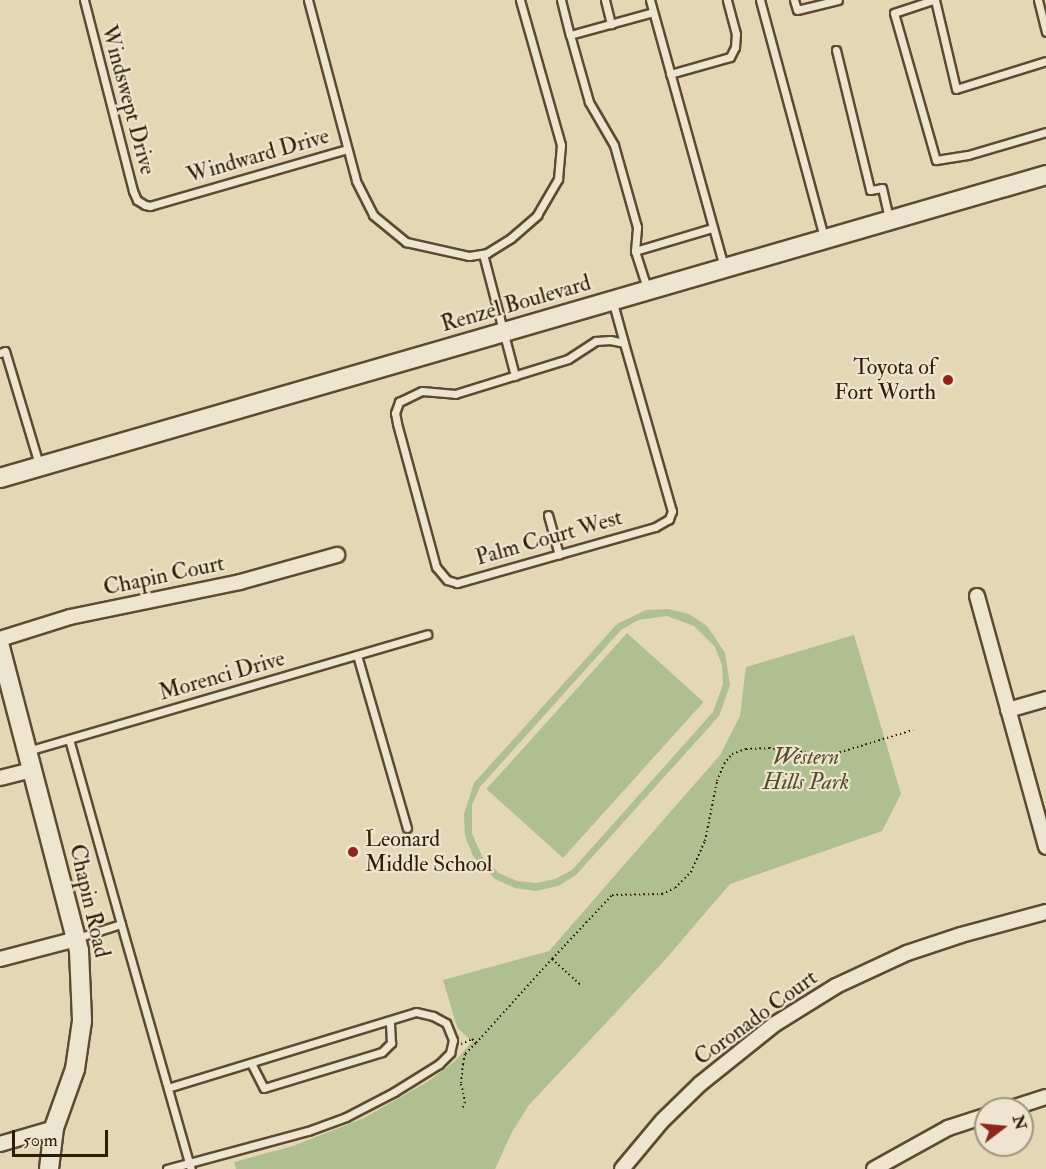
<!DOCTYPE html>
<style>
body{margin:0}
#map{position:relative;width:1046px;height:1169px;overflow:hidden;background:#e3d7b5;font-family:"IM FELL Double Pica",serif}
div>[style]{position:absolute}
.green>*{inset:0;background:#afbf91;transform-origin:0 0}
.path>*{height:2px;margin-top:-1px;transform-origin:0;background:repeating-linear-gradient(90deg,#301b05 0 1.5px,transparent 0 4.5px)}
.roads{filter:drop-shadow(2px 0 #5d4a31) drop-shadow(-2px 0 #5d4a31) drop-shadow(0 2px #5d4a31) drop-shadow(0 -2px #5d4a31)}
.service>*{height:7px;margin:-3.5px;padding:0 3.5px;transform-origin:3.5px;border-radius:3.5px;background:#ede5cf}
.minor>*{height:14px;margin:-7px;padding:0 7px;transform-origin:7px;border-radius:7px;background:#ede5cf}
.tertiary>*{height:18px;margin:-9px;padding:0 9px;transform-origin:9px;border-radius:9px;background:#ede5cf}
.dots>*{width:16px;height:16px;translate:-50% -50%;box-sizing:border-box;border:3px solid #ede5cf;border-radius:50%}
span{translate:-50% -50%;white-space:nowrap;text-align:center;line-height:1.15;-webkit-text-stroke:4.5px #ede5cf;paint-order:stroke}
.street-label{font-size:22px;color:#301b05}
.poi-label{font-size:22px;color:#301b05}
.right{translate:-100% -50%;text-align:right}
.left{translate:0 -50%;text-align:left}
.park-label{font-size:22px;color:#564c2f;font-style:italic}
.north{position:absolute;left:974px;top:1097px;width:60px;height:60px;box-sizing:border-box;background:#ede5cf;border:2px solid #a1947e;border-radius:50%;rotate:74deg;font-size:16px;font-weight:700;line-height:24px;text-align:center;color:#301b05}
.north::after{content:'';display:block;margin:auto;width:21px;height:27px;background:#8f2418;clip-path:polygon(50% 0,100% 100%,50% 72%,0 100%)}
.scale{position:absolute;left:12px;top:1130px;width:96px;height:27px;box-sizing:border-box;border:3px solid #301b05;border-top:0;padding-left:8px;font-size:18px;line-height:21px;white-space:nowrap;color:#301b05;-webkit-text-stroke:4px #ede5cf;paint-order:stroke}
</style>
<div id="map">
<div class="green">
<div style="clip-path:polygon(evenodd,668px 609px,689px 614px,707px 626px,725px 653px,730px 685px,719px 716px,576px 875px,558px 886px,536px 891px,515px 888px,495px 879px,473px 856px,465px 836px,464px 814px,474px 783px,617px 624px,646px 610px,668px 609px,667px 616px,694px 626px,715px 647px,722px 665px,723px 684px,713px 712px,572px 870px,555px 879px,536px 883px,517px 881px,499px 873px,484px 860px,472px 834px,472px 805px,480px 787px,621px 630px,638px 620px,667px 616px)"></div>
<div style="left:627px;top:633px;width:103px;height:210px;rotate:42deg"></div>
<div style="clip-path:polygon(854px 635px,901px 794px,882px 831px,730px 884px,664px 961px,529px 1105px,512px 1132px,495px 1169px,236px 1169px,234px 1162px,293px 1146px,364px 1118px,427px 1082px,454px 1062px,472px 1042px,457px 1027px,443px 980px,549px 951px,720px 755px,740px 716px,746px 667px)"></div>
</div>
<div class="path">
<div style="left:552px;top:959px;width:88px;rotate:-46.8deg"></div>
<div style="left:612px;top:895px;width:50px;rotate:-1.1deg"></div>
<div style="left:662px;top:894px;width:14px;rotate:-25deg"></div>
<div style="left:675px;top:888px;width:23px;rotate:-45deg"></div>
<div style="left:691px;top:872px;width:34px;rotate:-66deg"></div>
<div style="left:705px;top:841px;width:61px;rotate:-78.7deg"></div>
<div style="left:717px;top:781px;width:18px;rotate:-68deg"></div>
<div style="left:724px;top:764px;width:13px;rotate:-51deg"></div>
<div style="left:732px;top:754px;width:15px;rotate:-20deg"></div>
<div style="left:746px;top:749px;width:23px;rotate:-2deg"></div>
<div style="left:769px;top:748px;width:62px;rotate:6.4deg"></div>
<div style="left:831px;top:755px;width:86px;rotate:-17deg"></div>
<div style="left:476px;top:1043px;width:113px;rotate:-47.9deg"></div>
<div style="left:552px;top:959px;width:38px;rotate:42deg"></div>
<div style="left:461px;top:1044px;width:12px;rotate:-24deg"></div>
<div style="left:472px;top:1039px;width:6px;rotate:45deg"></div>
<div style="left:476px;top:1043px;width:16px;rotate:135deg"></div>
<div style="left:465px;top:1054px;width:10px;rotate:101deg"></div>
<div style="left:463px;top:1064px;width:20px;rotate:96deg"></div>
<div style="left:461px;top:1084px;width:18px;rotate:77deg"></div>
<div style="left:465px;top:1102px;width:8px;rotate:113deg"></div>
</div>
<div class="roads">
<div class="service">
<div style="left:84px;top:0;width:197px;rotate:75.6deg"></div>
<div style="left:133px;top:191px;width:10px;rotate:66deg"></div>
<div style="left:137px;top:200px;width:9px;rotate:32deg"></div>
<div style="left:145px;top:205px;width:5px;rotate:11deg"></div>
<div style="left:150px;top:206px;width:205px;rotate:-16.1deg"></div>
<div style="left:308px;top:0;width:187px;rotate:75.1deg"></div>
<div style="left:356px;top:181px;width:38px;rotate:63deg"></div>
<div style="left:373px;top:215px;width:43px;rotate:39.3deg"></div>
<div style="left:406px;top:242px;width:65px;rotate:12.5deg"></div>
<div style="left:469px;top:256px;width:18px;rotate:-9deg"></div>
<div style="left:487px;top:253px;width:28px;rotate:-32deg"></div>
<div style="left:511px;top:238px;width:35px;rotate:-41deg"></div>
<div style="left:537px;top:215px;width:42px;rotate:-59.7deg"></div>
<div style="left:558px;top:179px;width:34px;rotate:-85deg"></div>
<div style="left:561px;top:145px;width:151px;rotate:-105.8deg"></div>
<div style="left:561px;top:0;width:36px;rotate:76deg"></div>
<div style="left:605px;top:0;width:25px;rotate:76deg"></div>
<div style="left:650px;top:0;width:276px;rotate:74.5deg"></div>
<div style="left:760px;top:0;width:246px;rotate:74.9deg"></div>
<div style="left:794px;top:0;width:10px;rotate:73deg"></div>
<div style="left:797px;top:10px;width:42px;rotate:-13.7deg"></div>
<div style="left:933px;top:0;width:41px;rotate:161.6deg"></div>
<div style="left:894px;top:13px;width:153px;rotate:74.1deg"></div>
<div style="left:936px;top:160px;width:32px;rotate:-9deg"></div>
<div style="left:968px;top:155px;width:81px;rotate:-16.4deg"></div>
<div style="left:935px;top:0;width:91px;rotate:76.7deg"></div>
<div style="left:956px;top:89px;width:94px;rotate:-17.3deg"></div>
<div style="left:1038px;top:0;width:33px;rotate:76deg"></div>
<div style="left:836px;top:50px;width:144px;rotate:76.3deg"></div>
<div style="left:870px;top:190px;width:12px;rotate:-9deg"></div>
<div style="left:882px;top:188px;width:31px;rotate:77deg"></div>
<div style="left:670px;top:74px;width:62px;rotate:-15.8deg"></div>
<div style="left:730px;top:57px;width:11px;rotate:-63deg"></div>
<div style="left:735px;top:47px;width:13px;rotate:-86deg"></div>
<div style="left:736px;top:34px;width:35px;rotate:-105deg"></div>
<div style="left:635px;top:251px;width:80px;rotate:-16.6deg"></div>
<div style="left:483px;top:254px;width:126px;rotate:75.3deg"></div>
<div style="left:647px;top:288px;width:39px;rotate:-108deg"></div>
<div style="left:635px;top:251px;width:24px;rotate:-85deg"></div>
<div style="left:637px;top:227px;width:85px;rotate:-105.7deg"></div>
<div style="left:614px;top:145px;width:50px;rotate:-120.2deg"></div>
<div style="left:589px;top:102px;width:70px;rotate:-105.8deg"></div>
<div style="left:570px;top:35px;width:86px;rotate:-15.5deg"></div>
<div style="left:613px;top:303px;width:41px;rotate:74.6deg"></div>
<div style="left:610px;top:340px;width:14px;rotate:12deg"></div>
<div style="left:624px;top:343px;width:175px;rotate:74.1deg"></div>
<div style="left:672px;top:511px;width:9px;rotate:111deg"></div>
<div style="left:669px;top:519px;width:16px;rotate:150deg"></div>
<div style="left:655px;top:527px;width:206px;rotate:164.2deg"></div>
<div style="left:457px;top:583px;width:10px;rotate:-163deg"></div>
<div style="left:447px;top:580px;width:17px;rotate:-130deg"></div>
<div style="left:436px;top:567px;width:149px;rotate:-105.2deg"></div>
<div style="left:397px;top:423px;width:10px;rotate:-101deg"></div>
<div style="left:395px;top:413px;width:12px;rotate:-70deg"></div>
<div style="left:399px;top:402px;width:25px;rotate:-26deg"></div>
<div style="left:422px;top:391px;width:33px;rotate:5deg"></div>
<div style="left:455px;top:394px;width:118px;rotate:-17.2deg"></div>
<div style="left:568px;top:359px;width:33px;rotate:-33deg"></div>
<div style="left:596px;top:341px;width:14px;rotate:-4deg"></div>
<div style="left:0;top:353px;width:5px;rotate:-22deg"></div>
<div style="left:5px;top:351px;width:118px;rotate:73.3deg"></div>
<div style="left:548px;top:515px;width:41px;rotate:74.6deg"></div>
<div style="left:357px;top:655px;width:180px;rotate:73.9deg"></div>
<div style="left:69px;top:739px;width:192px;rotate:74.3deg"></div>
<div style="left:28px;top:751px;width:416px;rotate:-16.3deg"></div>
<div style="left:77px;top:938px;width:46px;rotate:-17.7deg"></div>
<div style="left:121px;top:924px;width:255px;rotate:74.1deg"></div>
<div style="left:251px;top:1063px;width:28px;rotate:63deg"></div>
<div style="left:264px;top:1088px;width:123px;rotate:-17deg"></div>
<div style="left:382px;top:1052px;width:13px;rotate:-45deg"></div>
<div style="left:391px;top:1043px;width:22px;rotate:-93deg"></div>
<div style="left:167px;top:1169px;width:146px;rotate:-15.1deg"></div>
<div style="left:308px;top:1131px;width:40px;rotate:-20.2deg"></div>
<div style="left:346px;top:1117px;width:54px;rotate:-27.5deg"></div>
<div style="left:394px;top:1092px;width:53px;rotate:-31.9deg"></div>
<div style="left:439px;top:1064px;width:16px;rotate:-45deg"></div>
<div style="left:450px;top:1053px;width:13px;rotate:-77deg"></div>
<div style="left:453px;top:1040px;width:18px;rotate:-112deg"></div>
<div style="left:446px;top:1023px;width:15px;rotate:-152deg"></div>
<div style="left:433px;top:1016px;width:17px;rotate:-167deg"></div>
<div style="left:416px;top:1012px;width:259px;rotate:163deg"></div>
</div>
<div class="minor">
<div style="left:977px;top:596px;width:260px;rotate:74.6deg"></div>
<div style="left:0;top:639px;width:73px;rotate:-17.4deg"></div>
<div style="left:70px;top:617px;width:174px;rotate:-11.6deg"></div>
<div style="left:240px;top:582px;width:101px;rotate:-15.6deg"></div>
<div style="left:1008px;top:710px;width:40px;rotate:-16deg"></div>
<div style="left:0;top:778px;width:32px;rotate:-14deg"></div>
<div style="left:0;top:959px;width:79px;rotate:-14.7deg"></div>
<div style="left:1009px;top:1109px;width:39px;rotate:-18deg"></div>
<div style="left:0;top:1144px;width:56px;rotate:-16.5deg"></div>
<div style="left:622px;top:1169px;width:62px;rotate:-50.2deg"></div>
<div style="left:662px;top:1121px;width:53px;rotate:-44.2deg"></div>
<div style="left:700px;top:1084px;width:96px;rotate:-38.7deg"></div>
<div style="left:775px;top:1024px;width:72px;rotate:-31.9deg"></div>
<div style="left:836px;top:986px;width:78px;rotate:-24.9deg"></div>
<div style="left:907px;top:953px;width:57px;rotate:-18.4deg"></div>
<div style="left:961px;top:935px;width:88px;rotate:-15.1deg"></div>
<div style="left:874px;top:1169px;width:85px;rotate:-29deg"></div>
<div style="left:948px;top:1128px;width:40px;rotate:-18deg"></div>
</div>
<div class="tertiary">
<div style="left:0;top:478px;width:1089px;rotate:-16.15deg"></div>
<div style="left:0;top:647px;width:314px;rotate:75.4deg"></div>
<div style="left:79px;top:951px;width:70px;rotate:87.5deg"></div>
<div style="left:82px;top:1021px;width:49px;rotate:98.3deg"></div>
<div style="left:75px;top:1069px;width:63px;rotate:109.6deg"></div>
<div style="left:54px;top:1128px;width:41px;rotate:97deg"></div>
</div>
</div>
<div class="dots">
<div style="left:948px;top:380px;background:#8f2418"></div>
<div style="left:353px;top:852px;background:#8f2418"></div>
</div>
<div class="street-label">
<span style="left:128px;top:100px;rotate:75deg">Windswept Drive</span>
<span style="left:258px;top:156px;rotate:-16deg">Windward Drive</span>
<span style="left:516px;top:304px;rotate:-16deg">Renzel Boulevard</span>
<span style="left:549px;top:538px;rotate:-16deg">Palm Court West</span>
<span style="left:164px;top:576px;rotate:-12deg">Chapin Court</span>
<span style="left:222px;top:676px;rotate:-16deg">Morenci Drive</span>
<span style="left:89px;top:901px;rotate:77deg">Chapin Road</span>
<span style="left:756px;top:1018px;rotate:-36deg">Coronado Court</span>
</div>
<div class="poi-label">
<span class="right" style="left:936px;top:380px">Toyota of<br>Fort Worth</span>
<span class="left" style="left:365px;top:852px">Leonard<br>Middle School</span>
</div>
<div class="park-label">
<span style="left:806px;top:770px">Western<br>Hills Park</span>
</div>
<div class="north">N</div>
<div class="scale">50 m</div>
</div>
